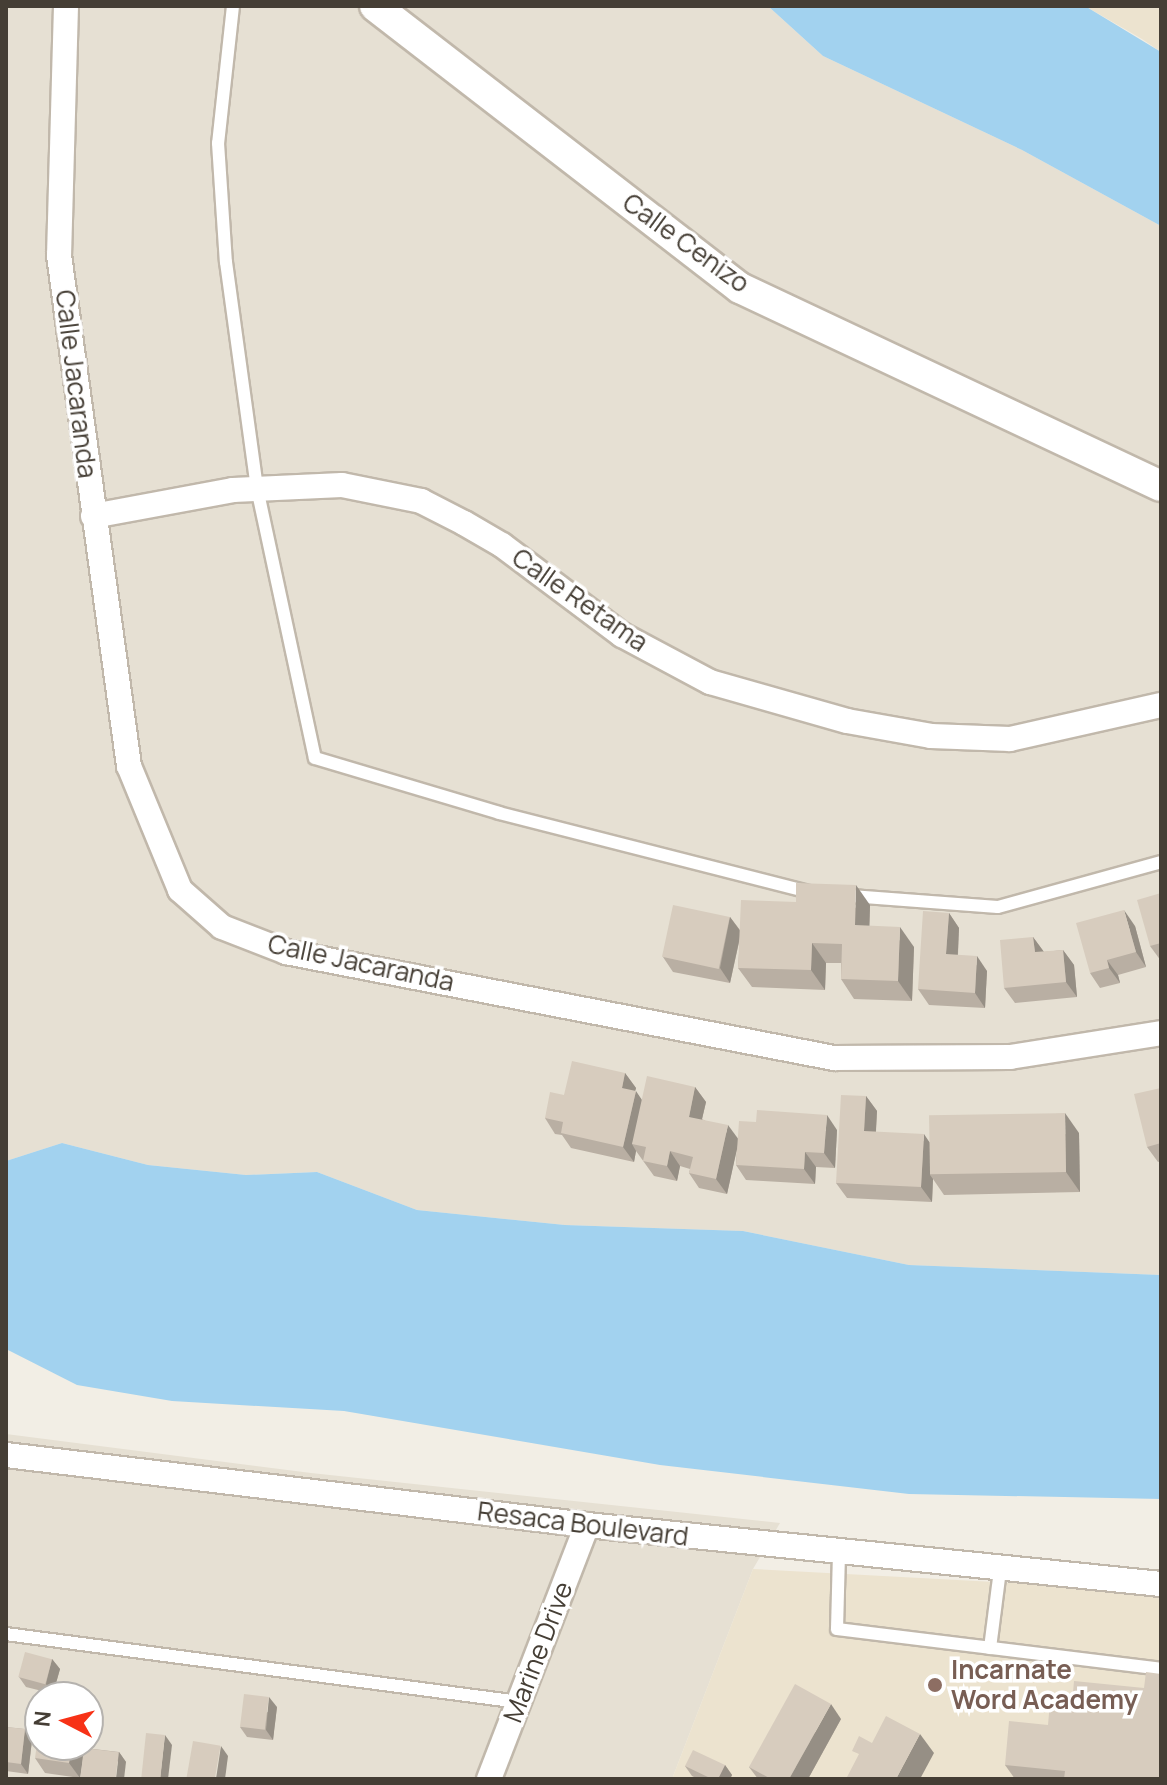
<!DOCTYPE html>
<style>
body{margin:0}
#map{position:relative;width:1167px;height:1785px;overflow:hidden;background:#f2eee5;font-family:Manrope,sans-serif}
div>[style]{position:absolute}
.residential>*{inset:0;background:#e6e0d3}
.education>*{inset:0;background:#ece3cf}
.water>*{inset:0;background:#a2d2ef}
.roads{filter:drop-shadow(2px 0 #c1b8ab) drop-shadow(-2px 0 #c1b8ab) drop-shadow(0 2px #c1b8ab) drop-shadow(0 -2px #c1b8ab)}
.service>*{height:12px;margin:-6px;padding:0 6px;transform-origin:6px;border-radius:6px;background:#fff}
.minor>*{height:24px;margin:-12px;padding:0 12px;transform-origin:12px;border-radius:12px;background:#fff}
.tertiary>*{height:30px;margin:-15px;padding:0 15px;transform-origin:15px;border-radius:15px;background:#fff}
.wall>*{inset:0;background:#b9afa3}
.shaded-wall>*{inset:0;background:#968f85}
.building>*{inset:0;background:#d7ccbe;transform-origin:0 0}
.dots>*{width:22px;height:22px;translate:-50% -50%;box-sizing:border-box;border:4px solid #fff;border-radius:50%}
span{translate:-50% -50%;white-space:nowrap;text-align:center;line-height:1.15;-webkit-text-stroke:7px #fff;paint-order:stroke}
.street-label{font-size:26px;color:#453e35}
.education-label{font-size:26px;color:#785e54;font-weight:700}
.left{translate:0 -50%;text-align:left}
.frame{position:absolute;inset:0;border:8px solid #453e35;pointer-events:none}
.north{position:absolute;left:24px;top:1681px;width:80px;height:80px;box-sizing:border-box;background:#fff;border:2px solid #b5b2ae;border-radius:50%;rotate:276deg;font-size:22px;font-weight:700;line-height:32px;text-align:center;color:#453e35}
.north::after{content:'';display:block;margin:auto;width:28px;height:36px;background:#f73217;clip-path:polygon(50% 0,100% 100%,50% 72%,0 100%)}
</style>
<div id="map">
<div class="residential">
<div style="clip-path:polygon(6px 6px,768px 6px,823px 56px,1022px 150px,1161px 226px,1161px 1275px,909px 1265px,743px 1231px,565px 1225px,417px 1210px,317px 1172px,246px 1175px,148px 1165px,62px 1143px,6px 1161px)"></div>
<div style="clip-path:polygon(evenodd,6px 1434px,311px 1473px,780px 1523px,753px 1569px,672px 1779px,6px 1779px,6px 1434px,40px 1697px,88px 1697px,88px 1745px,40px 1745px,40px 1697px)"></div>
</div>
<div class="education">
<div style="clip-path:polygon(1085px 6px,1161px 6px,1161px 52px,1142px 39px)"></div>
<div style="clip-path:polygon(753px 1569px,1161px 1591px,1161px 1779px,672px 1779px)"></div>
</div>
<div class="water">
<div style="clip-path:polygon(768px 6px,1085px 6px,1161px 52px,1161px 226px,1022px 150px,823px 56px)"></div>
<div style="clip-path:polygon(62px 1143px,148px 1165px,246px 1175px,317px 1172px,417px 1210px,565px 1225px,743px 1231px,909px 1265px,1161px 1275px,1161px 1499px,909px 1494px,660px 1465px,344px 1411px,172px 1401px,77px 1385px,6px 1349px,6px 1161px)"></div>
</div>
<div class="roads">
<div class="service">
<div style="left:233px;top:6px;width:138px;rotate:96.2deg"></div>
<div style="left:218px;top:143px;width:119px;rotate:86.2deg"></div>
<div style="left:226px;top:262px;width:228px;rotate:82.2deg"></div>
<div style="left:257px;top:488px;width:276px;rotate:77.9deg"></div>
<div style="left:315px;top:758px;width:192px;rotate:16.6deg"></div>
<div style="left:499px;top:813px;width:324px;rotate:14.3deg"></div>
<div style="left:851px;top:896px;width:147px;rotate:4.3deg"></div>
<div style="left:998px;top:907px;width:169px;rotate:-15.4deg"></div>
<div style="left:839px;top:1553px;width:76px;rotate:91.5deg"></div>
<div style="left:837px;top:1629px;width:326px;rotate:7deg"></div>
<div style="left:6px;top:1634px;width:517px;rotate:7.55deg"></div>
<div style="left:990px;top:1648px;width:79px;rotate:-82.7deg"></div>
</div>
<div class="minor">
<div style="left:66px;top:6px;width:249px;rotate:91.6deg"></div>
<div style="left:59px;top:255px;width:516px;rotate:82.2deg"></div>
<div style="left:129px;top:766px;width:134px;rotate:67.6deg"></div>
<div style="left:180px;top:890px;width:56px;rotate:41.4deg"></div>
<div style="left:222px;top:927px;width:69px;rotate:21.3deg"></div>
<div style="left:286px;top:952px;width:558px;rotate:10.95deg"></div>
<div style="left:834px;top:1058px;width:176px;rotate:-0.3deg"></div>
<div style="left:1010px;top:1057px;width:153px;rotate:-9deg"></div>
<div style="left:93px;top:516px;width:142px;rotate:-10.5deg"></div>
<div style="left:233px;top:490px;width:109px;rotate:-2.6deg"></div>
<div style="left:342px;top:485px;width:81px;rotate:11.4deg"></div>
<div style="left:421px;top:501px;width:48px;rotate:27.1deg"></div>
<div style="left:464px;top:523px;width:44px;rotate:30.1deg"></div>
<div style="left:502px;top:545px;width:150px;rotate:36.9deg"></div>
<div style="left:622px;top:635px;width:100px;rotate:28.1deg"></div>
<div style="left:710px;top:682px;width:142px;rotate:15.9deg"></div>
<div style="left:847px;top:721px;width:85px;rotate:10.1deg"></div>
<div style="left:931px;top:736px;width:79px;rotate:2.2deg"></div>
<div style="left:1010px;top:739px;width:155px;rotate:-12.7deg"></div>
<div style="left:6px;top:1455px;width:585px;rotate:6.87deg"></div>
<div style="left:587px;top:1525px;width:577px;rotate:5.87deg"></div>
<div style="left:489px;top:1779px;width:272px;rotate:-68.9deg"></div>
</div>
<div class="tertiary">
<div style="left:375px;top:6px;width:461px;rotate:37.7deg"></div>
<div style="left:740px;top:288px;width:465px;rotate:25.2deg"></div>
</div>
</div>
<div class="wall">
<div style="clip-path:polygon(1161px 893px,1161px 961px,1150px 946px)"></div>
<div style="clip-path:polygon(870px 905px,869px 926px,914px 947px,912px 1001px,854px 999px,841px 979px,841px 963px,826px 963px,825px 990px,752px 987px,738px 968px,740px 938px,730px 983px,673px 972px,663px 957px,730px 917px,740px 930px)"></div>
<div style="clip-path:polygon(949px 913px,959px 928px,958px 955px,987px 971px,985px 1008px,929px 1005px,918px 989px)"></div>
<div style="clip-path:polygon(1135px 926px,1146px 967px,1118px 975px,1120px 983px,1100px 988px,1090px 973px)"></div>
<div style="clip-path:polygon(1033px 937px,1044px 952px,1063px 950px,1074px 965px,1077px 997px,1015px 1003px,1004px 988px)"></div>
<div style="clip-path:polygon(625px 1073px,636px 1088px,635px 1091px,641px 1100px,695px 1087px,706px 1102px,702px 1119px,738px 1139px,837px 1130px,835px 1168px,816px 1167px,815px 1184px,746px 1180px,736px 1165px,737px 1148px,727px 1194px,699px 1188px,689px 1173px,690px 1169px,680px 1166px,677px 1181px,654px 1176px,636px 1151px,634px 1162px,571px 1148px,562px 1135px,555px 1134px,545px 1118px,564px 1095px)"></div>
<div style="clip-path:polygon(1161px 1088px,1161px 1161px,1158px 1162px,1147px 1147px)"></div>
<div style="clip-path:polygon(866px 1096px,877px 1111px,876px 1132px,930px 1142px,1079px 1133px,1080px 1192px,944px 1195px,933px 1179px,932px 1202px,847px 1198px,836px 1183px)"></div>
<div style="clip-path:polygon(52px 1659px,60px 1669px,53px 1693px,67px 1695px,68px 1697px,44px 1697px,46px 1692px,26px 1687px,19px 1677px)"></div>
<div style="clip-path:polygon(1144px 1688px,1161px 1779px,1015px 1779px,1005px 1765px,1072px 1704px)"></div>
<div style="clip-path:polygon(277px 1707px,273px 1740px,247px 1737px,240px 1727px)"></div>
<div style="clip-path:polygon(841px 1719px,808px 1779px,758px 1779px,749px 1767px)"></div>
<div style="clip-path:polygon(6px 1727px,25px 1729px,32px 1740px,28px 1774px,6px 1771px)"></div>
<div style="clip-path:polygon(85px 1748px,119px 1752px,126px 1762px,83px 1759px,80px 1778px,45px 1773px,35px 1758px)"></div>
<div style="clip-path:polygon(725px 1765px,732px 1775px,730px 1779px,698px 1779px,692px 1776px,685px 1766px)"></div>
</div>
<div class="shaded-wall">
<div style="clip-path:polygon(856px 885px,870px 905px,869px 945px,855px 925px)"></div>
<div style="clip-path:polygon(1124px 910px,1135px 926px,1146px 967px,1136px 952px)"></div>
<div style="clip-path:polygon(949px 913px,959px 928px,957px 970px,946px 954px)"></div>
<div style="clip-path:polygon(730px 917px,741px 932px,730px 983px,720px 968px)"></div>
<div style="clip-path:polygon(900px 927px,914px 947px,912px 1001px,898px 981px)"></div>
<div style="clip-path:polygon(1033px 937px,1044px 952px,1035px 952px)"></div>
<div style="clip-path:polygon(812px 943px,826px 963px,825px 990px,811px 970px)"></div>
<div style="clip-path:polygon(1063px 950px,1074px 965px,1077px 997px,1066px 982px)"></div>
<div style="clip-path:polygon(977px 956px,987px 971px,985px 1008px,975px 993px)"></div>
<div style="clip-path:polygon(1107px 960px,1118px 975px,1120px 983px,1109px 968px)"></div>
<div style="clip-path:polygon(625px 1073px,636px 1088px,632px 1103px,622px 1088px)"></div>
<div style="clip-path:polygon(695px 1087px,706px 1102px,699px 1132px,689px 1117px)"></div>
<div style="clip-path:polygon(636px 1091px,646px 1106px,632px 1144px,636px 1151px,634px 1162px,623px 1147px)"></div>
<div style="clip-path:polygon(866px 1096px,877px 1111px,875px 1146px,864px 1131px)"></div>
<div style="clip-path:polygon(1065px 1113px,1079px 1133px,1080px 1192px,1066px 1172px)"></div>
<div style="clip-path:polygon(827px 1115px,837px 1130px,835px 1168px,824px 1153px)"></div>
<div style="clip-path:polygon(728px 1125px,739px 1140px,727px 1194px,716px 1179px)"></div>
<div style="clip-path:polygon(924px 1134px,934px 1149px,930px 1175px,933px 1179px,932px 1202px,921px 1187px)"></div>
<div style="clip-path:polygon(670px 1151px,680px 1166px,677px 1181px,667px 1166px)"></div>
<div style="clip-path:polygon(805px 1152px,816px 1167px,815px 1184px,804px 1169px)"></div>
<div style="clip-path:polygon(52px 1659px,60px 1669px,53px 1694px,46px 1684px)"></div>
<div style="clip-path:polygon(269px 1697px,277px 1707px,273px 1740px,266px 1730px)"></div>
<div style="clip-path:polygon(831px 1704px,841px 1719px,808px 1779px,789px 1779px)"></div>
<div style="clip-path:polygon(25px 1729px,32px 1740px,28px 1774px,21px 1764px)"></div>
<div style="clip-path:polygon(920px 1734px,934px 1753px,920px 1779px,896px 1779px)"></div>
<div style="clip-path:polygon(165px 1735px,172px 1745px,168px 1779px,160px 1779px)"></div>
<div style="clip-path:polygon(72px 1745px,85px 1745px,80px 1778px,69px 1763px)"></div>
<div style="clip-path:polygon(221px 1746px,228px 1756px,225px 1779px,216px 1779px)"></div>
<div style="clip-path:polygon(119px 1752px,126px 1762px,124px 1779px,116px 1779px)"></div>
<div style="clip-path:polygon(725px 1765px,732px 1775px,730px 1779px,718px 1779px)"></div>
</div>
<div class="building">
<div style="clip-path:polygon(796px 883px,856px 885px,855px 925px,900px 927px,898px 981px,841px 979px,842px 944px,812px 943px,811px 970px,738px 968px,741px 900px,796px 902px)"></div>
<div style="clip-path:polygon(1161px 893px,1161px 943px,1150px 946px,1137px 900px)"></div>
<div style="left:673px;top:905px;width:58px;height:53px;rotate:12deg"></div>
<div style="clip-path:polygon(1124px 910px,1136px 952px,1107px 960px,1109px 968px,1090px 973px,1076px 923px)"></div>
<div style="clip-path:polygon(923px 911px,949px 913px,946px 954px,977px 956px,975px 993px,918px 989px)"></div>
<div style="clip-path:polygon(1033px 937px,1035px 952px,1063px 950px,1066px 982px,1004px 988px,1000px 940px)"></div>
<div style="clip-path:polygon(572px 1061px,625px 1073px,622px 1088px,636px 1091px,623px 1147px,561px 1133px,563px 1122px,545px 1118px,550px 1092px,564px 1095px)"></div>
<div style="clip-path:polygon(647px 1076px,695px 1087px,689px 1117px,728px 1125px,716px 1179px,689px 1173px,693px 1157px,670px 1151px,667px 1166px,643px 1161px,646px 1147px,632px 1144px)"></div>
<div style="clip-path:polygon(1161px 1088px,1161px 1143px,1147px 1147px,1134px 1094px)"></div>
<div style="clip-path:polygon(841px 1095px,866px 1096px,864px 1131px,924px 1134px,921px 1187px,836px 1183px)"></div>
<div style="clip-path:polygon(757px 1110px,827px 1115px,824px 1153px,805px 1152px,804px 1169px,736px 1165px,739px 1121px,756px 1122px)"></div>
<div style="left:1065px;top:1113px;width:59px;height:136px;rotate:89deg"></div>
<div style="left:25px;top:1652px;width:28px;height:26px;rotate:15deg"></div>
<div style="clip-path:polygon(1146px 1672px,1161px 1674px,1161px 1779px,1064px 1779px,1065px 1771px,1005px 1765px,1009px 1721px,1048px 1725px,1050px 1702px,1072px 1704px,1074px 1681px,1144px 1688px)"></div>
<div style="clip-path:polygon(795px 1684px,831px 1704px,789px 1779px,771px 1779px,749px 1767px)"></div>
<div style="clip-path:polygon(44px 1692px,67px 1695px,67px 1697px,44px 1697px)"></div>
<div style="left:244px;top:1694px;width:25px;height:33px;rotate:7deg"></div>
<div style="clip-path:polygon(886px 1716px,920px 1734px,896px 1779px,846px 1779px,859px 1754px,852px 1751px,859px 1736px,872px 1743px)"></div>
<div style="clip-path:polygon(40px 1722px,40px 1745px,72px 1745px,69px 1763px,35px 1758px)"></div>
<div style="clip-path:polygon(6px 1727px,25px 1729px,21px 1764px,6px 1762px)"></div>
<div style="left:146px;top:1733px;width:19px;height:46px;rotate:6deg"></div>
<div style="left:193px;top:1741px;width:28px;height:38px;rotate:10deg"></div>
<div style="left:84px;top:1748px;width:35px;height:31px;rotate:7deg"></div>
<div style="clip-path:polygon(693px 1750px,725px 1765px,718px 1779px,712px 1779px,685px 1766px)"></div>
</div>
<div class="dots">
<div style="left:935px;top:1685px;background:#8d6e63"></div>
</div>
<div class="street-label">
<span style="left:686px;top:243px;rotate:36deg">Calle Cenizo</span>
<span style="left:76px;top:384px;rotate:83deg">Calle Jacaranda</span>
<span style="left:580px;top:600px;rotate:35deg">Calle Retama</span>
<span style="left:361px;top:963px;rotate:12deg">Calle Jacaranda</span>
<span style="left:583px;top:1524px;rotate:7deg">Resaca Boulevard</span>
<span style="left:538px;top:1652px;rotate:-69deg">Marine Drive</span>
</div>
<div class="education-label">
<span class="left" style="left:951px;top:1685px">Incarnate<br>Word Academy</span>
</div>
<div class="frame"></div>
<div class="north">N</div>
</div>
